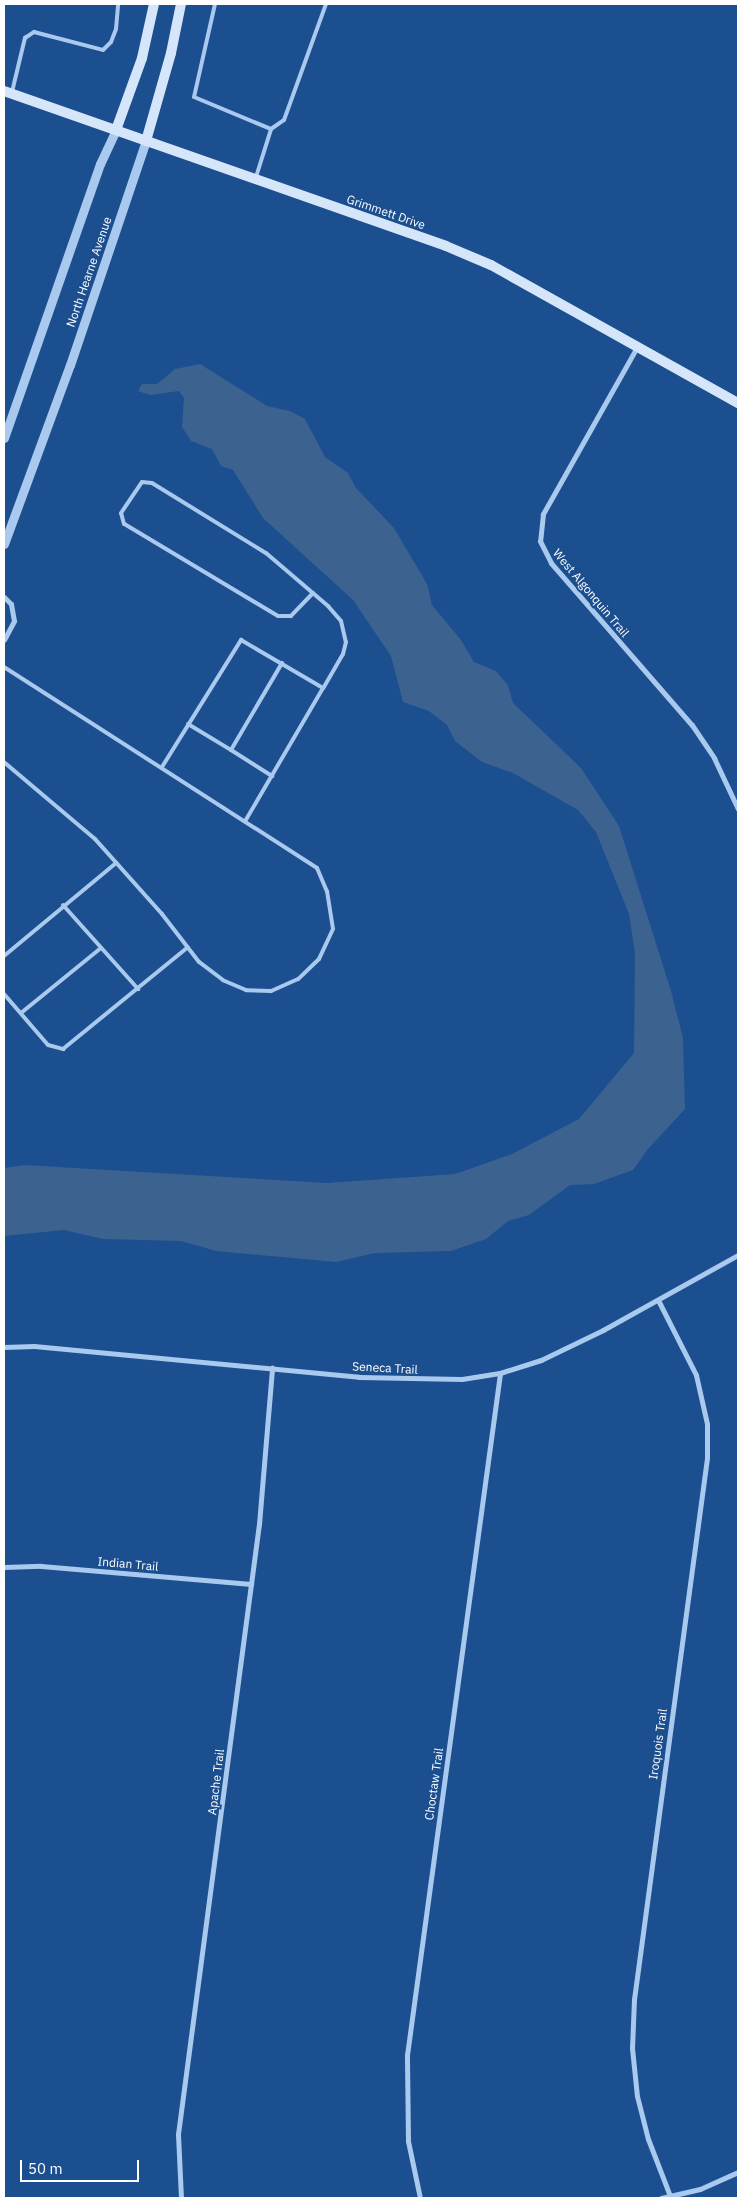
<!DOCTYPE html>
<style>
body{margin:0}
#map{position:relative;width:742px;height:2202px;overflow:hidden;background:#1b4f8f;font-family:"IBM Plex Sans",sans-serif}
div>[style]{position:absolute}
.water>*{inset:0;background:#3c6290}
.service>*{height:4px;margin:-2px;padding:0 2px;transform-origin:2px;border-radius:2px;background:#a9c9ee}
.minor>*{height:5px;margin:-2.5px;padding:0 2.5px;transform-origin:2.5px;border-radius:2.5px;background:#a9c9ee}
.tertiary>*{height:9px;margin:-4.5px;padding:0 4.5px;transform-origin:4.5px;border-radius:4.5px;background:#a9c9ee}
.secondary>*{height:10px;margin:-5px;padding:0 5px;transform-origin:5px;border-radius:5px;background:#d6e6fa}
span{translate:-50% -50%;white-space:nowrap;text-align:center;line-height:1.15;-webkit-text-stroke:4px #1b4f8f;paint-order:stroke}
.street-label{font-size:12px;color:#fff}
.frame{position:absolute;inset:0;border:5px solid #fff;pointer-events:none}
.scale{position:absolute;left:20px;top:2160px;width:119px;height:22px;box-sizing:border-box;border:2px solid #fff;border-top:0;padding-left:6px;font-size:15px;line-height:18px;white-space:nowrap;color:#fff;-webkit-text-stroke:4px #1b4f8f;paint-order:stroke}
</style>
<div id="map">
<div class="water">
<div style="clip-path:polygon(200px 364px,267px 406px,290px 411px,305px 419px,325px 457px,348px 473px,356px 488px,394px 528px,427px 584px,432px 605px,461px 640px,474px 662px,496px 671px,508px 685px,513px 703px,581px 768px,619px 826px,671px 991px,683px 1038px,685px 1109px,648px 1149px,633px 1170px,594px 1184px,570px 1185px,529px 1215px,508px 1221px,486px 1239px,451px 1251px,375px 1253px,336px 1262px,216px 1251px,181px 1241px,103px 1239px,64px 1230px,4px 1236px,4px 1168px,25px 1165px,327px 1183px,455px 1174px,512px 1154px,579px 1119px,634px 1053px,635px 953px,629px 914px,596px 832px,578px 810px,513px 773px,482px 762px,455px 741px,447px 725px,429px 711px,403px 702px,391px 656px,353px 600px,263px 518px,233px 470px,221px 466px,212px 449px,191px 441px,182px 427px,184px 398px,179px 391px,150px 395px,138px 391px,142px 384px,157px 384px,175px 369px)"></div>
</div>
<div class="service">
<div style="left:215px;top:4px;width:95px;rotate:102.7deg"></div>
<div style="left:194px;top:97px;width:83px;rotate:22.6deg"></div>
<div style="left:12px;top:92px;width:56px;rotate:-76.5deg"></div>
<div style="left:25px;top:38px;width:11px;rotate:-34deg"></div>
<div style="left:34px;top:32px;width:71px;rotate:14.6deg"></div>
<div style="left:103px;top:50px;width:11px;rotate:-45deg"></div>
<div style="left:111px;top:42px;width:14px;rotate:-69deg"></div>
<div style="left:116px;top:29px;width:25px;rotate:-85deg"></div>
<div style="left:256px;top:177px;width:50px;rotate:-72.6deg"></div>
<div style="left:271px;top:129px;width:16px;rotate:-35deg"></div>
<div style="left:284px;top:120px;width:123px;rotate:-70.1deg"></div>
<div style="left:313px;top:593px;width:32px;rotate:134deg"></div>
<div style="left:291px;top:616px;width:13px;rotate:180deg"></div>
<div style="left:278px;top:616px;width:179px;rotate:-149.1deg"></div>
<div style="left:124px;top:524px;width:11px;rotate:-105deg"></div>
<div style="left:121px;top:513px;width:37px;rotate:-56deg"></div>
<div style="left:142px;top:482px;width:10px;rotate:6deg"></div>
<div style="left:152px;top:483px;width:134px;rotate:31.6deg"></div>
<div style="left:266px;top:553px;width:82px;rotate:40.5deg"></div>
<div style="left:328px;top:606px;width:20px;rotate:49deg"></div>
<div style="left:341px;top:621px;width:22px;rotate:77deg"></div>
<div style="left:346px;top:642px;width:12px;rotate:104deg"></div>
<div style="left:343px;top:654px;width:39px;rotate:120deg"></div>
<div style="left:4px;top:667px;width:372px;rotate:32.7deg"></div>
<div style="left:317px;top:868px;width:25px;rotate:67deg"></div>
<div style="left:327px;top:891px;width:38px;rotate:81deg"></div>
<div style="left:333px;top:929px;width:33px;rotate:115deg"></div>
<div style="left:319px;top:959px;width:29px;rotate:136deg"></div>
<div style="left:298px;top:979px;width:30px;rotate:156deg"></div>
<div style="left:271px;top:991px;width:25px;rotate:-178deg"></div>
<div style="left:246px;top:990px;width:25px;rotate:-157deg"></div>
<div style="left:223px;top:980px;width:30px;rotate:-143deg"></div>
<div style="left:199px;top:962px;width:61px;rotate:-127.6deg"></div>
<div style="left:162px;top:914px;width:101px;rotate:-131.8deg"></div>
<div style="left:95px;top:839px;width:119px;rotate:-139.8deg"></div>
<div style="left:188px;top:724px;width:50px;rotate:31.2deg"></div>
<div style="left:231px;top:750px;width:101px;rotate:-59.6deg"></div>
<div style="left:231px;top:750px;width:49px;rotate:32.4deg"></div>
<div style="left:162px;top:767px;width:150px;rotate:-58.1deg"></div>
<div style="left:241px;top:640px;width:95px;rotate:30.3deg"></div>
<div style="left:323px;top:688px;width:153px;rotate:120.3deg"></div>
<div style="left:63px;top:905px;width:113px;rotate:48.2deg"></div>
<div style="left:4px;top:956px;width:146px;rotate:-39.7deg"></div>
<div style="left:4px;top:994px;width:67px;rotate:49.2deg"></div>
<div style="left:48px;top:1045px;width:16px;rotate:15deg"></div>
<div style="left:63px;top:1049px;width:161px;rotate:-39.2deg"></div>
<div style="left:21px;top:1013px;width:103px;rotate:-39.1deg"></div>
</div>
<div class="minor">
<div style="left:637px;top:347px;width:192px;rotate:119.4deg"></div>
<div style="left:543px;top:514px;width:27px;rotate:96deg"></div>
<div style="left:540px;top:541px;width:25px;rotate:63deg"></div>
<div style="left:551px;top:563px;width:215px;rotate:49deg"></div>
<div style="left:692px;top:725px;width:40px;rotate:56deg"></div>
<div style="left:714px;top:758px;width:56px;rotate:64.8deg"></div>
<div style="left:4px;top:597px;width:10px;rotate:45deg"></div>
<div style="left:11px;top:604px;width:17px;rotate:80deg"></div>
<div style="left:14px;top:621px;width:21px;rotate:118deg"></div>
<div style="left:658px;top:1300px;width:84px;rotate:63.1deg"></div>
<div style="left:696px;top:1375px;width:50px;rotate:77.3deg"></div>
<div style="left:707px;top:1424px;width:34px;rotate:90deg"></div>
<div style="left:707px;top:1458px;width:546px;rotate:97.68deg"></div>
<div style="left:634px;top:1999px;width:49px;rotate:92.3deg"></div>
<div style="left:632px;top:2048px;width:48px;rotate:84.1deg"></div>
<div style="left:637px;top:2096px;width:44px;rotate:75.7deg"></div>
<div style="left:648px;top:2139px;width:61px;rotate:68.9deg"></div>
<div style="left:4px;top:1347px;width:30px;rotate:-2deg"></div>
<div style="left:34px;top:1346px;width:326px;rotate:5.4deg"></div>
<div style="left:359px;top:1377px;width:103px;rotate:1.1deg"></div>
<div style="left:462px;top:1379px;width:38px;rotate:-9deg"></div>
<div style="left:500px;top:1373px;width:43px;rotate:-17.6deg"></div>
<div style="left:541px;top:1360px;width:69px;rotate:-25.8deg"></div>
<div style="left:603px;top:1330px;width:154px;rotate:-29.1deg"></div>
<div style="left:4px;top:1567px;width:37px;rotate:-2deg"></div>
<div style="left:41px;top:1566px;width:211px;rotate:4.9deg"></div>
<div style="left:181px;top:2198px;width:64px;rotate:-92.7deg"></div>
<div style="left:178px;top:2134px;width:615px;rotate:-82.44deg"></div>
<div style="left:259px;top:1524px;width:157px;rotate:-85.2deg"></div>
<div style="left:420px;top:2198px;width:58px;rotate:-101.9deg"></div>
<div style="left:408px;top:2141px;width:86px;rotate:-90.7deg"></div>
<div style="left:407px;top:2055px;width:688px;rotate:-82.23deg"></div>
<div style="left:661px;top:2198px;width:40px;rotate:-13deg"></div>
<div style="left:700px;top:2189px;width:42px;rotate:-24.1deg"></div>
</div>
<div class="tertiary">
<div style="left:4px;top:438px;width:290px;rotate:-70.7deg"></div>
<div style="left:100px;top:164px;width:38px;rotate:-65deg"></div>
<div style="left:4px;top:544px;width:191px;rotate:-69.8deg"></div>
<div style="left:70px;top:365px;width:237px;rotate:-71.3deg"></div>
</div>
<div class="secondary">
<div style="left:4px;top:91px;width:468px;rotate:19.3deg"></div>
<div style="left:446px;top:246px;width:49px;rotate:22.9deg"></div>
<div style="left:491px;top:265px;width:283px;rotate:29.2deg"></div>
<div style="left:116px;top:130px;width:77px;rotate:-70.1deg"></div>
<div style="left:142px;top:58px;width:55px;rotate:-77.5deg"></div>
<div style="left:146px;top:141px;width:91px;rotate:-74.1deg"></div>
<div style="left:171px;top:53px;width:50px;rotate:-78.5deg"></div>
</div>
<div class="street-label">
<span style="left:386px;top:212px;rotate:19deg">Grimmett Drive</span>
<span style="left:89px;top:272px;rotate:-71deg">North Hearne Avenue</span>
<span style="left:591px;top:593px;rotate:50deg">West Algonquin Trail</span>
<span style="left:385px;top:1368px;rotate:3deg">Seneca Trail</span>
<span style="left:128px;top:1564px;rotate:5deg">Indian Trail</span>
<span style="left:658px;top:1744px;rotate:-82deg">Iroquois Trail</span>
<span style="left:216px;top:1782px;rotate:-83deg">Apache Trail</span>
<span style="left:434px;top:1784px;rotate:-82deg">Choctaw Trail</span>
</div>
<div class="frame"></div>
<div class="scale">50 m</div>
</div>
